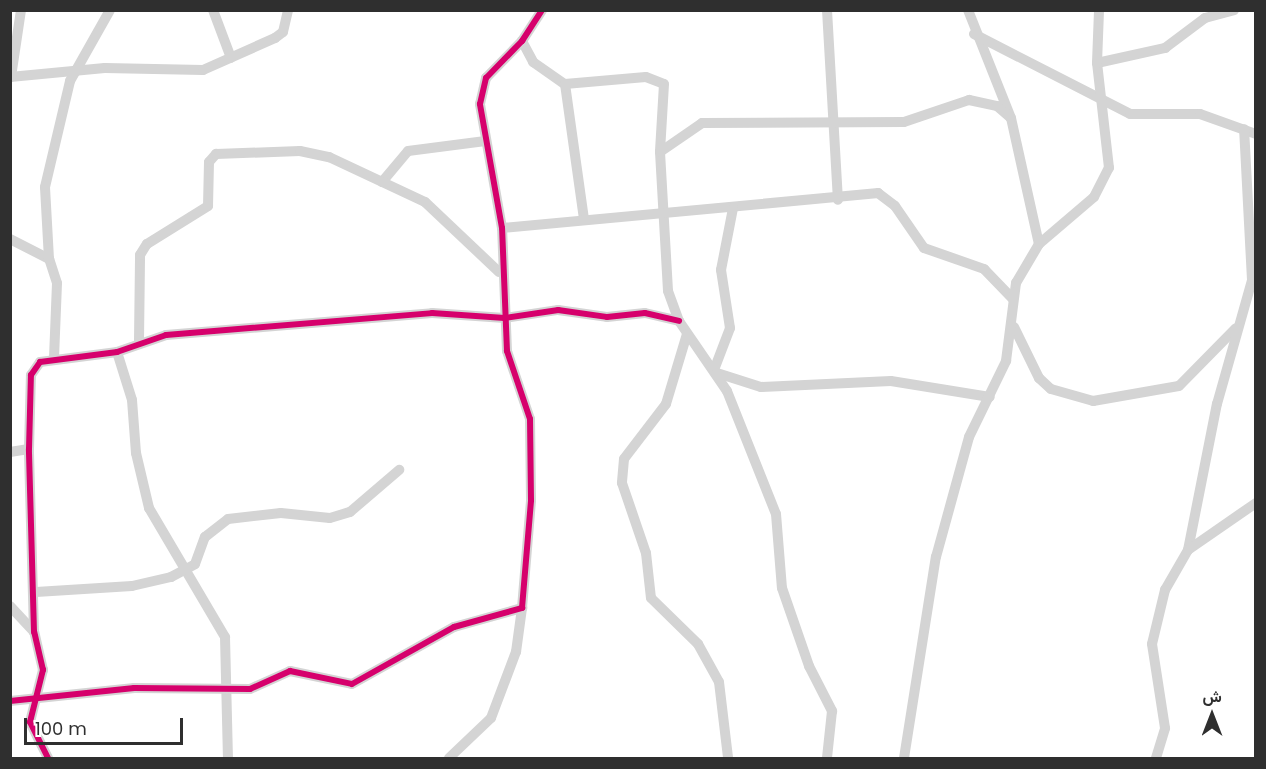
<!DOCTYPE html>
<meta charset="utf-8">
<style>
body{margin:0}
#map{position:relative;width:1266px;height:769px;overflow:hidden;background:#fff;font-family:Poppins,Vazirmatn,sans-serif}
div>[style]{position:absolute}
.minor>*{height:10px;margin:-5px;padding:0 5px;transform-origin:5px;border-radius:5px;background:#d4d4d4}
.cycleway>*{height:6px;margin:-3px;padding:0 3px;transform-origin:3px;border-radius:3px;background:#d6006c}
span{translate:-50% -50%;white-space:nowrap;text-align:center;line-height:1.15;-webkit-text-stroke:6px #fff;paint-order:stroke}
.frame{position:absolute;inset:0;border:12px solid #2f2f2f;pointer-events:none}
.north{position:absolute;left:1182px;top:685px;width:60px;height:60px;-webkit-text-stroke:4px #fff;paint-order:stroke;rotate:0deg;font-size:16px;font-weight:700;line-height:24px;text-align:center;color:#2f2f2f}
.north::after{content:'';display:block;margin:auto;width:21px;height:27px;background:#2f2f2f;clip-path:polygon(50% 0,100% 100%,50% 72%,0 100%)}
.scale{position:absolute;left:24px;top:718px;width:159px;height:27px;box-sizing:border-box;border:3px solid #2f2f2f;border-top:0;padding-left:8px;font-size:18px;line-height:21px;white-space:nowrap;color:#2f2f2f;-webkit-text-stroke:4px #fff;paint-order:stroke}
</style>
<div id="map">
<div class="minor">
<div style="left:213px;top:10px;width:51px;rotate:69.4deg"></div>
<div style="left:827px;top:10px;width:190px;rotate:86.7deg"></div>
<div style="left:968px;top:10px;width:116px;rotate:68.3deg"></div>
<div style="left:1011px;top:118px;width:129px;rotate:77.5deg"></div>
<div style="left:974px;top:34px;width:175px;rotate:27.1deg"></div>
<div style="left:1130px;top:114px;width:70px"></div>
<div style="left:1200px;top:114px;width:59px;rotate:19.7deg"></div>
<div style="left:522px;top:41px;width:24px;rotate:62deg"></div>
<div style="left:533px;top:62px;width:39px;rotate:35deg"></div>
<div style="left:565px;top:84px;width:81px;rotate:-4.9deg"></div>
<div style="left:646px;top:77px;width:19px;rotate:21deg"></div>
<div style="left:664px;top:84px;width:68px;rotate:93.4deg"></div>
<div style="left:660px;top:152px;width:139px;rotate:86.7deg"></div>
<div style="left:668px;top:291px;width:32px;rotate:70deg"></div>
<div style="left:679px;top:321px;width:85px;rotate:55.6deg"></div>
<div style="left:727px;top:391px;width:132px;rotate:68.3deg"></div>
<div style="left:776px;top:514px;width:74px;rotate:85.4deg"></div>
<div style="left:782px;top:588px;width:83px;rotate:70.9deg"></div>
<div style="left:809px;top:666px;width:51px;rotate:62.9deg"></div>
<div style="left:832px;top:711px;width:47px;rotate:96.1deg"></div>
<div style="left:1097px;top:63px;width:70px;rotate:-12.4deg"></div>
<div style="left:1165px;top:48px;width:50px;rotate:-36.9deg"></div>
<div style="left:1205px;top:18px;width:30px;rotate:-15deg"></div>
<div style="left:10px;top:77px;width:95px;rotate:-5.4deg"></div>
<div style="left:105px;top:68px;width:98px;rotate:1.2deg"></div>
<div style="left:203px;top:70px;width:79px;rotate:-24deg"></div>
<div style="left:275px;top:38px;width:10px;rotate:-37deg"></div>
<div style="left:283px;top:32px;width:23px;rotate:-77deg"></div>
<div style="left:11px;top:77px;width:68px;rotate:-81.5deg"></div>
<div style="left:565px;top:84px;width:137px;rotate:82deg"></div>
<div style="left:660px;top:152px;width:51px;rotate:-34.6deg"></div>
<div style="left:702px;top:123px;width:202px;rotate:-0.3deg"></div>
<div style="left:904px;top:122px;width:69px;rotate:-18.7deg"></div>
<div style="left:969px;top:100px;width:29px;rotate:12deg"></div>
<div style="left:997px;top:106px;width:18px;rotate:41deg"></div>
<div style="left:382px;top:182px;width:40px;rotate:-50deg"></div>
<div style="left:408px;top:151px;width:78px;rotate:-7.4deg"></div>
<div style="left:502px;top:228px;width:378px;rotate:-5.3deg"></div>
<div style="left:878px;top:193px;width:21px;rotate:37deg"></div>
<div style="left:895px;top:206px;width:51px;rotate:55.4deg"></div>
<div style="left:924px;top:248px;width:64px;rotate:19.3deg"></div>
<div style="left:984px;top:269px;width:42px;rotate:46deg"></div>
<div style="left:10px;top:239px;width:44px;rotate:27.1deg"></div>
<div style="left:1014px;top:327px;width:57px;rotate:63.9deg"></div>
<div style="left:1039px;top:378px;width:16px;rotate:43deg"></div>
<div style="left:1051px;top:389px;width:44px;rotate:15.9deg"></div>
<div style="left:1093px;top:401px;width:87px;rotate:-9.9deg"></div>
<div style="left:1179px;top:386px;width:81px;rotate:-45.5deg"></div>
<div style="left:687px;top:334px;width:73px;rotate:106.7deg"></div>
<div style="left:666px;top:404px;width:69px;rotate:127.4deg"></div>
<div style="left:624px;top:459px;width:24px;rotate:95deg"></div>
<div style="left:622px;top:483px;width:74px;rotate:71.1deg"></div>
<div style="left:646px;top:553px;width:45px;rotate:83.7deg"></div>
<div style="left:651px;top:598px;width:66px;rotate:44.4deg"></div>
<div style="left:698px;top:644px;width:43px;rotate:61.1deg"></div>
<div style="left:719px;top:682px;width:77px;rotate:83.2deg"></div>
<div style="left:139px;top:341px;width:86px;rotate:-89.3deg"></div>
<div style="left:140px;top:255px;width:13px;rotate:-58deg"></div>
<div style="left:147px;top:244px;width:72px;rotate:-31.9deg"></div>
<div style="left:208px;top:206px;width:44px;rotate:-88.7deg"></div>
<div style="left:209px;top:162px;width:11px;rotate:-49deg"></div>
<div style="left:216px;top:154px;width:84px;rotate:-2deg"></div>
<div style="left:300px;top:151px;width:30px;rotate:12deg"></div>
<div style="left:329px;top:157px;width:106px;rotate:25.1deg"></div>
<div style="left:425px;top:202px;width:102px;rotate:43.4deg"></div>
<div style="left:117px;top:352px;width:50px;rotate:72.6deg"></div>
<div style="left:132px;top:400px;width:53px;rotate:85.7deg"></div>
<div style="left:136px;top:453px;width:57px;rotate:76.7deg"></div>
<div style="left:149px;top:508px;width:150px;rotate:59.5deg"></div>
<div style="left:225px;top:637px;width:121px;rotate:88.6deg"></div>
<div style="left:54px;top:358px;width:75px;rotate:-87.7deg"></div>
<div style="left:57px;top:283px;width:25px;rotate:-108deg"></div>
<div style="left:49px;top:259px;width:72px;rotate:-93.2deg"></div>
<div style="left:45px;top:187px;width:109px;rotate:-76.7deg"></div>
<div style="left:70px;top:81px;width:81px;rotate:-60.6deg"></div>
<div style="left:714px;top:370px;width:45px;rotate:-69.1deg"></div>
<div style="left:730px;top:328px;width:59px;rotate:-98.8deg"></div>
<div style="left:721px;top:270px;width:63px;rotate:-79deg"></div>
<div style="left:717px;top:373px;width:46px;rotate:17.7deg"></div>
<div style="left:761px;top:387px;width:130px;rotate:-2.6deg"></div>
<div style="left:891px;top:381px;width:100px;rotate:9.2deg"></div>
<div style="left:10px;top:452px;width:19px;rotate:-9deg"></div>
<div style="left:1188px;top:550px;width:149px;rotate:-78.8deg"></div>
<div style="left:1217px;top:404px;width:129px;rotate:-74.2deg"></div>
<div style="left:1252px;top:280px;width:151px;rotate:-93deg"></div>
<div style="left:36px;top:592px;width:96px;rotate:-3.6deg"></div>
<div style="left:132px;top:586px;width:40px;rotate:-13deg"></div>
<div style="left:171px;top:577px;width:27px;rotate:-28deg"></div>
<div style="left:195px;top:564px;width:29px;rotate:-70deg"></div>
<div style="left:205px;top:537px;width:29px;rotate:-38deg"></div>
<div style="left:228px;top:519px;width:53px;rotate:-6.5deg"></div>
<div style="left:281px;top:513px;width:49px;rotate:5.8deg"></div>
<div style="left:330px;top:518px;width:21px;rotate:-17deg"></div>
<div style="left:350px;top:512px;width:65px;rotate:-40.6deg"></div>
<div style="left:10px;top:606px;width:35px;rotate:47deg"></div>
<div style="left:10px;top:701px;width:125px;rotate:-6deg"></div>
<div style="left:134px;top:688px;width:116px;rotate:0.5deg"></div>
<div style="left:250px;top:689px;width:44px;rotate:-24.2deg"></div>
<div style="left:290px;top:671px;width:63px;rotate:11.8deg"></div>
<div style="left:352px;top:684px;width:117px;rotate:-29.2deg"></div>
<div style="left:454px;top:627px;width:71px;rotate:-15.6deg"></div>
<div style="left:522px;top:608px;width:108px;rotate:-85.2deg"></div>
<div style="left:531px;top:500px;width:81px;rotate:-90.7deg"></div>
<div style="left:530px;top:419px;width:72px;rotate:-108.7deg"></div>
<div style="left:507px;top:351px;width:123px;rotate:-92.3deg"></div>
<div style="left:502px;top:228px;width:126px;rotate:-100.1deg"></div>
<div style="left:480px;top:104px;width:27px;rotate:-77deg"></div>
<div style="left:486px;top:78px;width:52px;rotate:-45.8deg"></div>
<div style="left:522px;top:41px;width:37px;rotate:-57deg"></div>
<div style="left:48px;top:758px;width:40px;rotate:-116.6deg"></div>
<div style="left:30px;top:722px;width:54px;rotate:-76deg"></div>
<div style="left:43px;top:670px;width:39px;rotate:-103deg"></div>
<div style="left:34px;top:632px;width:183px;rotate:-91.6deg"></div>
<div style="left:29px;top:449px;width:74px;rotate:-88.5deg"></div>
<div style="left:31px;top:375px;width:16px;rotate:-55deg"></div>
<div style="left:40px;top:362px;width:78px;rotate:-7.4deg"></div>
<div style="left:117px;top:352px;width:52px;rotate:-19.1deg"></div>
<div style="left:166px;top:335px;width:267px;rotate:-4.7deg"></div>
<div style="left:432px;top:313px;width:73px;rotate:3.9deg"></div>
<div style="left:505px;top:318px;width:54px;rotate:-8.6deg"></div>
<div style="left:558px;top:310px;width:49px;rotate:8.1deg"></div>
<div style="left:607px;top:317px;width:38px;rotate:-6deg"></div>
<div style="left:645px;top:313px;width:35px;rotate:13deg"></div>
<div style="left:449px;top:758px;width:58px;rotate:-43.6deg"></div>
<div style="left:491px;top:718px;width:71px;rotate:-69.3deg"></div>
<div style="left:516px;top:652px;width:44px;rotate:-82.2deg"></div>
<div style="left:904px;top:758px;width:204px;rotate:-81deg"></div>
<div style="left:936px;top:557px;width:124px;rotate:-74.6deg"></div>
<div style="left:969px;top:437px;width:85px;rotate:-64deg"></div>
<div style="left:1006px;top:361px;width:79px;rotate:-82.7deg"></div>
<div style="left:1016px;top:283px;width:45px;rotate:-59.5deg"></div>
<div style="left:1039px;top:244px;width:72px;rotate:-40.5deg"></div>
<div style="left:1094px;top:197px;width:33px;rotate:-63deg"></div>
<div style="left:1109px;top:168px;width:106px;rotate:-96.5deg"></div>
<div style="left:1097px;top:63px;width:53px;rotate:-87.8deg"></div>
<div style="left:1156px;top:758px;width:31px;rotate:-73deg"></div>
<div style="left:1165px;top:728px;width:85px;rotate:-98.8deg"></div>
<div style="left:1152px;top:644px;width:56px;rotate:-76.5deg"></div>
<div style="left:1165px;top:590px;width:46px;rotate:-60.1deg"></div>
<div style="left:1188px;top:550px;width:83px;rotate:-34.7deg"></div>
</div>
<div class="cycleway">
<div style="left:10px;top:701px;width:125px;rotate:-6deg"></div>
<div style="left:134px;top:688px;width:116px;rotate:0.5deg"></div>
<div style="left:250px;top:689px;width:44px;rotate:-24.2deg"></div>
<div style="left:290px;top:671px;width:63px;rotate:11.8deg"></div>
<div style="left:352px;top:684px;width:117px;rotate:-29.2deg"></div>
<div style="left:454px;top:627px;width:71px;rotate:-15.6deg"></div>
<div style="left:522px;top:608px;width:108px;rotate:-85.2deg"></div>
<div style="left:531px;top:500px;width:81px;rotate:-90.7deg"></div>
<div style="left:530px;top:419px;width:72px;rotate:-108.7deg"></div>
<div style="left:507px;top:351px;width:123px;rotate:-92.3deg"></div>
<div style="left:502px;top:228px;width:126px;rotate:-100.1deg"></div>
<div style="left:480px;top:104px;width:27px;rotate:-77deg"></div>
<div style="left:486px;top:78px;width:52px;rotate:-45.8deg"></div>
<div style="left:522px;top:41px;width:37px;rotate:-57deg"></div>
<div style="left:48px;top:758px;width:40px;rotate:-116.6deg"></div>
<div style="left:30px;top:722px;width:54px;rotate:-76deg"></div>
<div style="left:43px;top:670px;width:39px;rotate:-103deg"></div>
<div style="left:34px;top:632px;width:183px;rotate:-91.6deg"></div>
<div style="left:29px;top:449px;width:74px;rotate:-88.5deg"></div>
<div style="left:31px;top:375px;width:16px;rotate:-55deg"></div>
<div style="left:40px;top:362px;width:78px;rotate:-7.4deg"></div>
<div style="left:117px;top:352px;width:52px;rotate:-19.1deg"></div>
<div style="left:166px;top:335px;width:267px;rotate:-4.7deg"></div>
<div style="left:432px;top:313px;width:73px;rotate:3.9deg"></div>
<div style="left:505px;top:318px;width:54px;rotate:-8.6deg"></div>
<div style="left:558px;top:310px;width:49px;rotate:8.1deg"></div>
<div style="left:607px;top:317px;width:38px;rotate:-6deg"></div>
<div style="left:645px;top:313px;width:35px;rotate:13deg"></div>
</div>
<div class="frame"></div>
<div class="north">ش</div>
<div class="scale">100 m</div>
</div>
